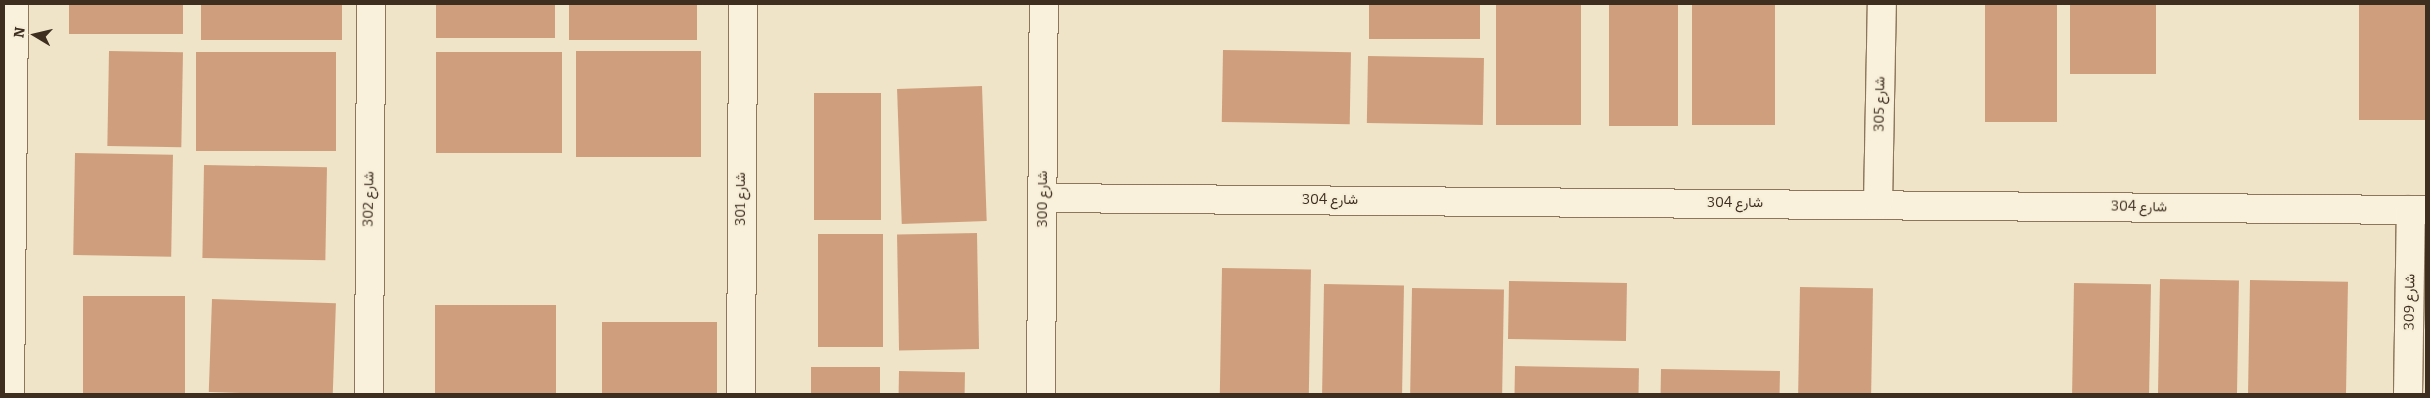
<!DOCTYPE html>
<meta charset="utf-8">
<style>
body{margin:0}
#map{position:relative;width:2430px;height:398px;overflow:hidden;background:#f0e4c8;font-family:Bitter,Vazirmatn,serif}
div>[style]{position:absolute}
.building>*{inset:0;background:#cf9f7d;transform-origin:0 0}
.roads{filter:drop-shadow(1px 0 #8d765c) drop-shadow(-1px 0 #8d765c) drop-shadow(0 1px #8d765c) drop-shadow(0 -1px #8d765c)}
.street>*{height:28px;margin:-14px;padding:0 14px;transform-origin:14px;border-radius:14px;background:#faf1dc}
span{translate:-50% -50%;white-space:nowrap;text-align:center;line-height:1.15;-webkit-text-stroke:4px #f7eed8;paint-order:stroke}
.street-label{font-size:14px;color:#3d2e20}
.frame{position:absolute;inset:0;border:5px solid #3d2e20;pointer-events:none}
.north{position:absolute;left:10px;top:10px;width:50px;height:50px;-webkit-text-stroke:4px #f7eed8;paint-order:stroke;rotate:279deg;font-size:14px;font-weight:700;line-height:20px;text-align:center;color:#3d2e20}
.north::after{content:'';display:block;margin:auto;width:18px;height:22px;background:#3d2e20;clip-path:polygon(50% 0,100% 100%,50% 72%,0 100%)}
</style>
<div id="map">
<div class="building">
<div style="left:69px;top:4px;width:114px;height:30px"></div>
<div style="left:201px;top:4px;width:141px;height:36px"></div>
<div style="left:436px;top:4px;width:119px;height:34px"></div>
<div style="left:569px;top:4px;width:128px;height:36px"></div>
<div style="left:1369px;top:4px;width:111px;height:35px"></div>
<div style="left:1496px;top:4px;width:85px;height:121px"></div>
<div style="left:1609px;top:4px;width:69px;height:122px"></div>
<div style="left:1692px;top:4px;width:83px;height:121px"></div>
<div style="left:1985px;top:4px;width:72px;height:118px"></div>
<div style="left:2070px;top:4px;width:86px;height:70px"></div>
<div style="left:2359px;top:4px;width:67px;height:116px"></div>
<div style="left:1223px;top:50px;width:128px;height:72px;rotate:1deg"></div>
<div style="left:109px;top:51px;width:74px;height:95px;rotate:1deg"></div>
<div style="left:576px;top:51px;width:125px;height:106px"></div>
<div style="left:196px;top:52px;width:140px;height:99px"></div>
<div style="left:562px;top:52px;width:101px;height:126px;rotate:90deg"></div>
<div style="left:1368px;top:56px;width:116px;height:67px;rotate:1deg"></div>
<div style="left:982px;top:86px;width:135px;height:85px;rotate:88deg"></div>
<div style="left:814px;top:93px;width:67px;height:127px"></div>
<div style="left:75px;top:153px;width:98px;height:102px;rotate:1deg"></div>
<div style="left:204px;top:165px;width:123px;height:93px;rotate:1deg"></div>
<div style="left:977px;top:233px;width:116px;height:80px;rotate:89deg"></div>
<div style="left:818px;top:234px;width:65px;height:113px"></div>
<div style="left:1222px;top:268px;width:89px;height:126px;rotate:1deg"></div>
<div style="left:2160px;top:279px;width:79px;height:115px;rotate:1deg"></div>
<div style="left:2250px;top:280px;width:98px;height:114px;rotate:1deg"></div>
<div style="left:1509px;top:281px;width:118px;height:58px;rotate:1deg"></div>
<div style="left:2074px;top:283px;width:77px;height:111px;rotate:1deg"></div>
<div style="left:1324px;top:284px;width:80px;height:110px;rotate:1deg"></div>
<div style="left:1800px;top:287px;width:73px;height:107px;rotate:1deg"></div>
<div style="left:1412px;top:288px;width:92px;height:106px;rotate:1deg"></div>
<div style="left:83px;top:296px;width:102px;height:98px"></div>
<div style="left:212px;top:299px;width:124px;height:93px;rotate:2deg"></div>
<div style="left:435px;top:305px;width:121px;height:89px"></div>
<div style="left:602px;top:322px;width:115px;height:72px"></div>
<div style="left:1515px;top:366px;width:124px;height:28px;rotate:1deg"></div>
<div style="left:811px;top:367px;width:69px;height:27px"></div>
<div style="left:1661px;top:369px;width:119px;height:25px;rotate:1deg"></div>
<div style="left:899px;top:371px;width:66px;height:23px;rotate:1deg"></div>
</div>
<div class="roads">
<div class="street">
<div style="left:1043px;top:198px;width:1383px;rotate:0.5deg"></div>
<div style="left:1878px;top:204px;width:200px;rotate:-88.9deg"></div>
<div style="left:10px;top:394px;width:390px;rotate:-89.4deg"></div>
<div style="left:369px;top:394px;width:390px;rotate:-89.7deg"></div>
<div style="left:741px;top:394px;width:390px;rotate:-89.7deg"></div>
<div style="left:1041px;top:394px;width:390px;rotate:-89.6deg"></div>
<div style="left:2408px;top:394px;width:184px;rotate:-89.1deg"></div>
</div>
</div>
<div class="street-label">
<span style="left:1880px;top:104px;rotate:-89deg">شارع 305</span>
<span style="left:369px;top:199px;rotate:-89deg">شارع 302</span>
<span style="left:741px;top:199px;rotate:-90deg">شارع 301</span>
<span style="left:1043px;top:199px;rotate:-90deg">شارع 300</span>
<span style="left:1330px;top:200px">شارع 304</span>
<span style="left:1735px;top:203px">شارع 304</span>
<span style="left:2139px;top:207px;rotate:1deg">شارع 304</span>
<span style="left:2410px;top:302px;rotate:-89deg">شارع 309</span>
</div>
<div class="frame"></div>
<div class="north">N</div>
</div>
